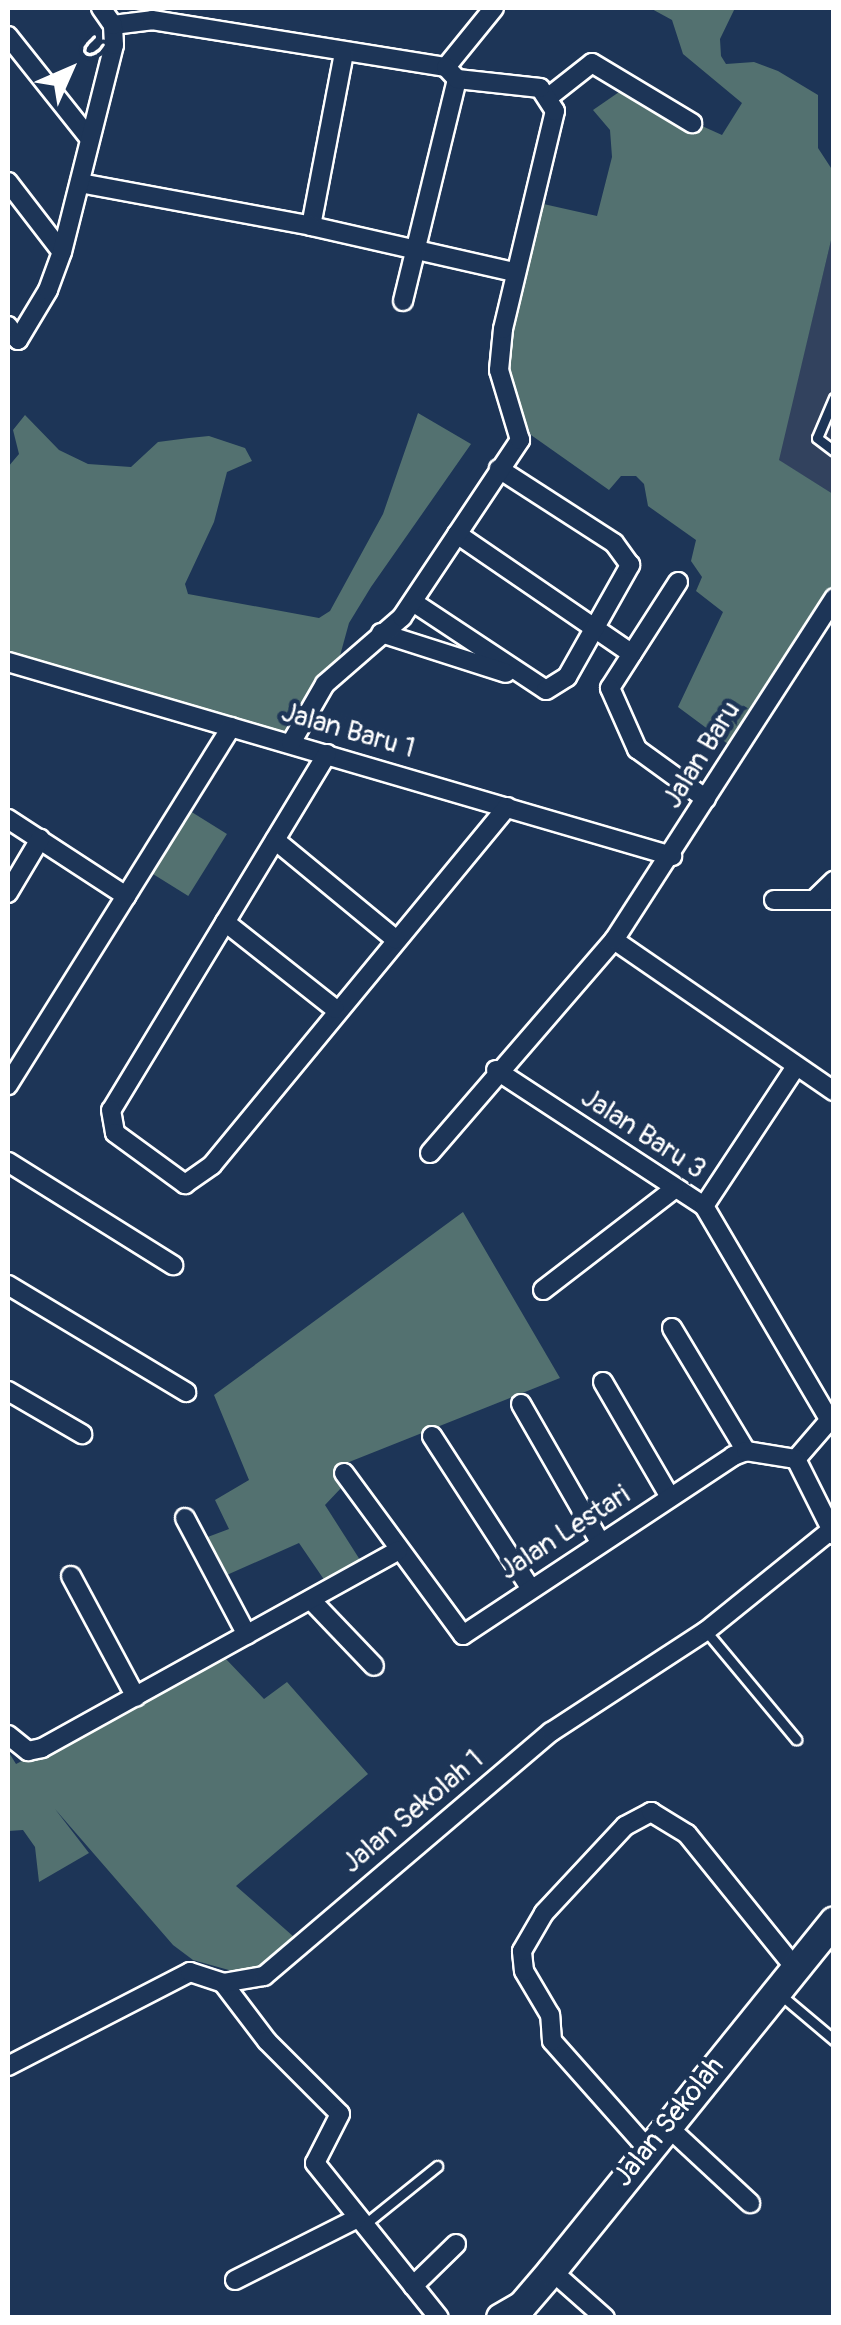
<!DOCTYPE html>
<style>
body{margin:0}
#map{position:relative;width:841px;height:2325px;overflow:hidden;background:#1d3557;font-family:Pangolin,sans-serif}
div>[style]{position:absolute}
.built>*{inset:0;background:#32425e}
.green>*{inset:0;background:#537170;transform-origin:0 0}
.roads{filter:drop-shadow(2px 0 #fff) drop-shadow(-2px 0 #fff) drop-shadow(0 2px #fff) drop-shadow(0 -2px #fff)}
.lane>*{height:9px;margin:-4.5px;padding:0 4.5px;transform-origin:4.5px;border-radius:4.5px;background:#1d3557}
.street>*{height:18px;margin:-9px;padding:0 9px;transform-origin:9px;border-radius:9px;background:#1d3557}
.secondary>*{height:28px;margin:-14px;padding:0 14px;transform-origin:14px;border-radius:14px;background:#1d3557}
span{translate:-50% -50%;white-space:nowrap;text-align:center;line-height:1.15;-webkit-text-stroke:9px #1d3557;paint-order:stroke}
.street-label{font-size:28px;color:#fff}
.frame{position:absolute;inset:0;border:10px solid #fff;pointer-events:none}
.north{position:absolute;left:20px;top:20px;width:100px;height:100px;-webkit-text-stroke:8px #1d3557;paint-order:stroke;rotate:45deg;font-size:28px;font-weight:700;line-height:40px;text-align:center;color:#fff}
.north::after{content:'';display:block;margin:auto;width:35px;height:45px;background:#fff;clip-path:polygon(50% 0,100% 100%,50% 72%,0 100%)}
</style>
<div id="map">
<div class="built">
<div style="clip-path:polygon(833px 232px,833px 494px,778px 460px)"></div>
</div>
<div class="green">
<div style="clip-path:polygon(650px 8px,735px 8px,720px 39px,721px 56px,726px 64px,754px 62px,778px 71px,818px 95px,818px 148px,833px 171px,833px 232px,779px 460px,833px 494px,834px 587px,732px 747px,678px 707px,723px 612px,696px 591px,702px 577px,691px 561px,696px 540px,648px 506px,644px 484px,636px 476px,621px 476px,609px 490px,531px 435px,505px 373px,539px 203px,597px 216px,612px 157px,610px 130px,593px 110px,622px 90px,722px 135px,742px 103px,683px 54px,672px 20px)"></div>
<div style="clip-path:polygon(418px 413px,471px 444px,371px 587px,349px 623px,338px 663px,289px 736px,8px 658px,8px 467px,19px 454px,13px 430px,25px 415px,59px 450px,88px 464px,131px 467px,158px 442px,189px 438px,209px 436px,245px 448px,252px 461px,227px 472px,214px 522px,185px 584px,188px 594px,319px 618px,330px 611px,383px 514px)"></div>
<div style="left:182px;top:806px;width:53px;height:73px;rotate:32deg"></div>
<div style="clip-path:polygon(463px 1212px,560px 1378px,334px 1468px,342px 1487px,325px 1505px,362px 1563px,327px 1584px,299px 1543px,220px 1578px,205px 1538px,229px 1529px,215px 1500px,249px 1480px,214px 1395px)"></div>
<div style="clip-path:polygon(225px 1658px,264px 1699px,287px 1682px,368px 1774px,236px 1886px,294px 1937px,259px 1972px,243px 1974px,193px 1960px,173px 1945px,55px 1809px,89px 1853px,39px 1882px,35px 1847px,23px 1830px,8px 1831px,8px 1751px,16px 1764px)"></div>
</div>
<div class="roads">
<div class="lane">
<div style="left:834px;top:398px;width:43px;rotate:113deg"></div>
<div style="left:817px;top:438px;width:21px;rotate:37deg"></div>
<div style="left:706px;top:1631px;width:141px;rotate:50.2deg"></div>
<div style="left:782px;top:1996px;width:68px;rotate:40.2deg"></div>
<div style="left:364px;top:2225px;width:94px;rotate:-38.9deg"></div>
</div>
<div class="street">
<div style="left:113px;top:25px;width:39px;rotate:-7deg"></div>
<div style="left:152px;top:20px;width:298px;rotate:9.1deg"></div>
<div style="left:8px;top:36px;width:130px;rotate:51.5deg"></div>
<div style="left:344px;top:53px;width:176px;rotate:100.8deg"></div>
<div style="left:311px;top:226px;width:208px;rotate:12.8deg"></div>
<div style="left:446px;top:67px;width:76px;rotate:-50.9deg"></div>
<div style="left:550px;top:96px;width:53px;rotate:-38.2deg"></div>
<div style="left:592px;top:63px;width:117px;rotate:31deg"></div>
<div style="left:8px;top:182px;width:88px;rotate:52.4deg"></div>
<div style="left:80px;top:183px;width:235px;rotate:10.5deg"></div>
<div style="left:403px;top:301px;width:228px;rotate:-76.3deg"></div>
<div style="left:8px;top:326px;width:17px;rotate:54deg"></div>
<div style="left:18px;top:340px;width:58px;rotate:-59deg"></div>
<div style="left:48px;top:290px;width:40px;rotate:-69.8deg"></div>
<div style="left:62px;top:252px;width:213px;rotate:-75.9deg"></div>
<div style="left:114px;top:45px;width:20px;rotate:-93deg"></div>
<div style="left:113px;top:25px;width:21px;rotate:-125deg"></div>
<div style="left:457px;top:534px;width:212px;rotate:34.4deg"></div>
<div style="left:678px;top:582px;width:126px;rotate:122.7deg"></div>
<div style="left:610px;top:688px;width:67px;rotate:66.1deg"></div>
<div style="left:637px;top:749px;width:85px;rotate:35.9deg"></div>
<div style="left:413px;top:602px;width:159px;rotate:33.5deg"></div>
<div style="left:546px;top:690px;width:25px;rotate:-32deg"></div>
<div style="left:567px;top:677px;width:129px;rotate:-60.6deg"></div>
<div style="left:630px;top:565px;width:27px;rotate:-126deg"></div>
<div style="left:614px;top:543px;width:137px;rotate:-147.2deg"></div>
<div style="left:381px;top:633px;width:131px;rotate:17.7deg"></div>
<div style="left:8px;top:662px;width:692px;rotate:16.29deg"></div>
<div style="left:291px;top:743px;width:68px;rotate:-60deg"></div>
<div style="left:325px;top:684px;width:102px;rotate:-41deg"></div>
<div style="left:402px;top:617px;width:213px;rotate:-56.3deg"></div>
<div style="left:520px;top:440px;width:73px;rotate:-106.7deg"></div>
<div style="left:499px;top:370px;width:41px;rotate:-84.4deg"></div>
<div style="left:503px;top:329px;width:224px;rotate:-76.6deg"></div>
<div style="left:555px;top:111px;width:27px;rotate:-123deg"></div>
<div style="left:540px;top:88px;width:83px;rotate:-173.8deg"></div>
<div style="left:457px;top:79px;width:16px;rotate:-133deg"></div>
<div style="left:327px;top:754px;width:416px;rotate:121.2deg"></div>
<div style="left:111px;top:1110px;width:23px;rotate:80deg"></div>
<div style="left:115px;top:1133px;width:87px;rotate:36.1deg"></div>
<div style="left:185px;top:1184px;width:33px;rotate:-35deg"></div>
<div style="left:212px;top:1165px;width:464px;rotate:-50.5deg"></div>
<div style="left:8px;top:819px;width:141px;rotate:33.1deg"></div>
<div style="left:126px;top:896px;width:223px;rotate:122deg"></div>
<div style="left:275px;top:840px;width:156px;rotate:39.5deg"></div>
<div style="left:8px;top:893px;width:63px;rotate:-59.3deg"></div>
<div style="left:126px;top:896px;width:199px;rotate:-58.1deg"></div>
<div style="left:774px;top:900px;width:60px"></div>
<div style="left:814px;top:900px;width:28px;rotate:-44deg"></div>
<div style="left:225px;top:922px;width:140px;rotate:38.3deg"></div>
<div style="left:614px;top:940px;width:267px;rotate:34.5deg"></div>
<div style="left:496px;top:1070px;width:249px;rotate:33.2deg"></div>
<div style="left:704px;top:1206px;width:247px;rotate:59.6deg"></div>
<div style="left:430px;top:1153px;width:281px;rotate:-49.2deg"></div>
<div style="left:614px;top:940px;width:407px;rotate:-57.2deg"></div>
<div style="left:8px;top:1162px;width:195px;rotate:32deg"></div>
<div style="left:704px;top:1206px;width:165px;rotate:-56.6deg"></div>
<div style="left:8px;top:1285px;width:208px;rotate:31deg"></div>
<div style="left:543px;top:1290px;width:165px;rotate:-37.6deg"></div>
<div style="left:672px;top:1328px;width:144px;rotate:59deg"></div>
<div style="left:603px;top:1382px;width:133px;rotate:59.8deg"></div>
<div style="left:8px;top:1391px;width:86px;rotate:30.2deg"></div>
<div style="left:521px;top:1404px;width:159px;rotate:60.2deg"></div>
<div style="left:834px;top:1415px;width:58px;rotate:130.8deg"></div>
<div style="left:796px;top:1459px;width:85px;rotate:63.4deg"></div>
<div style="left:432px;top:1436px;width:179px;rotate:57.1deg"></div>
<div style="left:344px;top:1473px;width:201px;rotate:53.7deg"></div>
<div style="left:463px;top:1635px;width:324px;rotate:-33.5deg"></div>
<div style="left:733px;top:1456px;width:14px;rotate:-21deg"></div>
<div style="left:746px;top:1451px;width:51px;rotate:9.1deg"></div>
<div style="left:185px;top:1518px;width:132px;rotate:62.1deg"></div>
<div style="left:71px;top:1576px;width:137px;rotate:61.8deg"></div>
<div style="left:311px;top:1600px;width:91px;rotate:46.3deg"></div>
<div style="left:8px;top:1735px;width:26px;rotate:39deg"></div>
<div style="left:28px;top:1751px;width:14px;rotate:-12deg"></div>
<div style="left:42px;top:1748px;width:407px;rotate:-29deg"></div>
<div style="left:223px;top:1983px;width:73px;rotate:52.8deg"></div>
<div style="left:267px;top:2041px;width:103px;rotate:45deg"></div>
<div style="left:340px;top:2114px;width:55px;rotate:117deg"></div>
<div style="left:315px;top:2163px;width:198px;rotate:51.3deg"></div>
<div style="left:8px;top:2066px;width:205px;rotate:-27.3deg"></div>
<div style="left:190px;top:1972px;width:35px;rotate:18deg"></div>
<div style="left:223px;top:1983px;width:42px;rotate:-9.7deg"></div>
<div style="left:264px;top:1976px;width:377px;rotate:-40.4deg"></div>
<div style="left:551px;top:1732px;width:185px;rotate:-33.1deg"></div>
<div style="left:706px;top:1631px;width:161px;rotate:-38.9deg"></div>
<div style="left:666px;top:2125px;width:115px;rotate:42.9deg"></div>
<div style="left:647px;top:2148px;width:143px;rotate:-131.6deg"></div>
<div style="left:552px;top:2041px;width:26px;rotate:-94deg"></div>
<div style="left:550px;top:2015px;width:51px;rotate:-120.6deg"></div>
<div style="left:524px;top:1971px;width:20px;rotate:-96deg"></div>
<div style="left:522px;top:1951px;width:44px;rotate:-59.9deg"></div>
<div style="left:544px;top:1913px;width:119px;rotate:-47deg"></div>
<div style="left:625px;top:1826px;width:30px;rotate:-28deg"></div>
<div style="left:651px;top:1812px;width:42px;rotate:31.4deg"></div>
<div style="left:687px;top:1834px;width:172px;rotate:51.1deg"></div>
<div style="left:552px;top:2271px;width:71px;rotate:41.6deg"></div>
<div style="left:235px;top:2280px;width:136px;rotate:-26.8deg"></div>
<div style="left:413px;top:2286px;width:60px;rotate:-44.3deg"></div>
</div>
<div class="secondary">
<div style="left:501px;top:2318px;width:24px;rotate:-30deg"></div>
<div style="left:522px;top:2306px;width:46px;rotate:-49.4deg"></div>
<div style="left:552px;top:2271px;width:449px;rotate:-51.1deg"></div>
</div>
</div>
<div class="street-label">
<span style="left:348px;top:731px;rotate:16deg">Jalan Baru 1</span>
<span style="left:702px;top:755px;rotate:-58deg">Jalan Baru</span>
<span style="left:643px;top:1134px;rotate:33deg">Jalan Baru 3</span>
<span style="left:565px;top:1533px;rotate:-33deg">Jalan Lestari</span>
<span style="left:413px;top:1812px;rotate:-40deg">Jalan Sekolah 1</span>
<span style="left:669px;top:2122px;rotate:-51deg">Jalan Sekolah</span>
</div>
<div class="frame"></div>
<div class="north">U</div>
</div>
